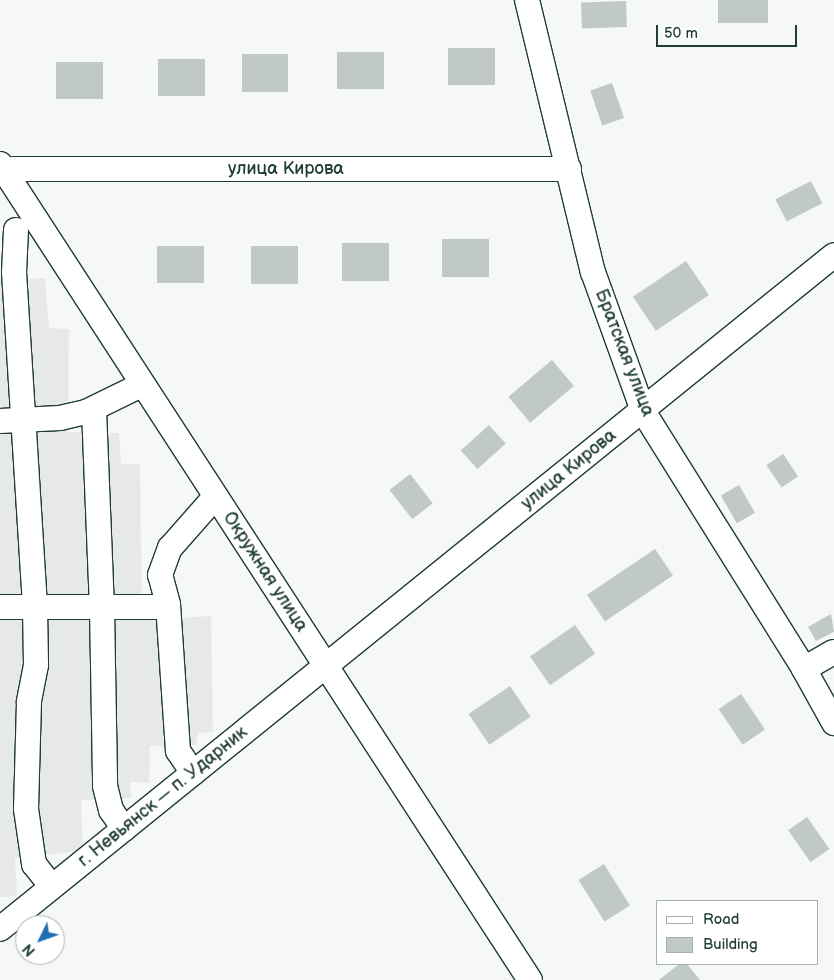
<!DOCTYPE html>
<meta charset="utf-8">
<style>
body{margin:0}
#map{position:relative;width:834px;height:980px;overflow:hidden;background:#f6f7f7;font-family:"Balsamiq Sans",sans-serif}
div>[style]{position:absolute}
.built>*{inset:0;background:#e6e9e8}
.building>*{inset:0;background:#c0c9c6;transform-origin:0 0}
.roads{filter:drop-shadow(1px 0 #1f3d34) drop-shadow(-1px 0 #1f3d34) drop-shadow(0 1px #1f3d34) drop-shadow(0 -1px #1f3d34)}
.minor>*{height:24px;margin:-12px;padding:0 12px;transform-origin:12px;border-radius:12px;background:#fff}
span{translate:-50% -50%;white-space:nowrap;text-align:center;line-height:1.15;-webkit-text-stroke:5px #fff;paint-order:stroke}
.street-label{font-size:18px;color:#1f3d34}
.legend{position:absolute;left:656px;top:900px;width:162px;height:65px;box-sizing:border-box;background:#fff;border:1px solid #a5b1ae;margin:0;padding:6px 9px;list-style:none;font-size:15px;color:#1f3d34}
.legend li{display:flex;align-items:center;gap:10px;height:25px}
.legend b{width:25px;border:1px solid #a5b1ae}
.north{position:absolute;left:15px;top:915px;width:50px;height:50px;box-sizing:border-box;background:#fff;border:1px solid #a5b1ae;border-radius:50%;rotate:228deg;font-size:14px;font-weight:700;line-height:20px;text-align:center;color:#1f3d34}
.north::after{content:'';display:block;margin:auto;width:18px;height:22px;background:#1f6fb2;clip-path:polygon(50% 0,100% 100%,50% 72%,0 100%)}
.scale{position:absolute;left:656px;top:25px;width:141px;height:22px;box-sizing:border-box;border:2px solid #1f3d34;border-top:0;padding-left:6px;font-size:15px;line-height:18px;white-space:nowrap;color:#1f3d34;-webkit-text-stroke:4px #fff;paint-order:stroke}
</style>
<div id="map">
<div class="built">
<div style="clip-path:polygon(45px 278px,49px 328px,69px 329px,68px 432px,119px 433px,121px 464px,140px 464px,142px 620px,211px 616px,213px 732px,198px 733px,196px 745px,150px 746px,149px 783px,130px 782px,131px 798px,81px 800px,83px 851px,15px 858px,17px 896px,0 897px,0 281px)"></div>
</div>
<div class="building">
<div style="left:718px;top:0;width:50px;height:23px"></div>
<div style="left:626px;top:1px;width:26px;height:45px;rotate:88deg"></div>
<div style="left:448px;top:48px;width:47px;height:37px"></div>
<div style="left:337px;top:52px;width:47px;height:37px"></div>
<div style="left:242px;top:54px;width:46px;height:38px"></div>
<div style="left:158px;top:59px;width:47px;height:37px"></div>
<div style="left:56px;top:62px;width:47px;height:37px"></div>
<div style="left:612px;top:83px;width:37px;height:23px;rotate:71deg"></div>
<div style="left:811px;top:181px;width:25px;height:40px;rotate:63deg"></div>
<div style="left:489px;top:239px;width:38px;height:47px;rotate:90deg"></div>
<div style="left:342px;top:243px;width:47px;height:38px"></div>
<div style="left:157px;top:246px;width:47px;height:37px"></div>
<div style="left:251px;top:246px;width:47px;height:38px"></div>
<div style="left:686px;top:261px;width:41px;height:64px;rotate:56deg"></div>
<div style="left:552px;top:360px;width:34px;height:57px;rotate:50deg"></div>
<div style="left:489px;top:425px;width:25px;height:38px;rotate:48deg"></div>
<div style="left:783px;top:454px;width:27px;height:20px;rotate:56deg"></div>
<div style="left:410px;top:474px;width:37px;height:26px;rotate:52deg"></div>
<div style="left:739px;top:485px;width:32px;height:21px;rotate:60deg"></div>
<div style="left:655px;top:549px;width:32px;height:82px;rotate:56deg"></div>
<div style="clip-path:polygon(831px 614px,834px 632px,816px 641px,808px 627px)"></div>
<div style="left:575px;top:625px;width:35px;height:55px;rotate:55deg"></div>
<div style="left:510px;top:686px;width:37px;height:50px;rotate:56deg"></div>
<div style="left:741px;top:694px;width:43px;height:27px;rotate:56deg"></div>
<div style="left:807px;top:817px;width:39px;height:23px;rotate:55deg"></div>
<div style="left:604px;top:864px;width:49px;height:30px;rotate:58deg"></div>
<div style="clip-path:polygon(679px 964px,687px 964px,700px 980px,659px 980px)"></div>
</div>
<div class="roads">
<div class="minor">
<div style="left:527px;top:0;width:280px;rotate:76.4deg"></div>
<div style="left:593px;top:272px;width:148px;rotate:70.2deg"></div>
<div style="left:643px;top:411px;width:304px;rotate:58deg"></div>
<div style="left:804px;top:669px;width:62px;rotate:60.9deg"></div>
<div style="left:0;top:164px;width:973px;rotate:57deg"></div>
<div style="left:4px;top:169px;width:565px"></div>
<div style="left:16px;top:230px;width:42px;rotate:92.7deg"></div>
<div style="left:14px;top:272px;width:336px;rotate:86.4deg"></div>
<div style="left:35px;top:607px;width:58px;rotate:89deg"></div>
<div style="left:36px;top:665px;width:38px;rotate:101deg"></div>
<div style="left:29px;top:702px;width:107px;rotate:91.6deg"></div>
<div style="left:26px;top:809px;width:56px;rotate:81.7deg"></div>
<div style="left:34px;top:864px;width:29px;rotate:52deg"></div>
<div style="left:94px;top:410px;width:197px;rotate:87.7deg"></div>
<div style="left:102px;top:607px;width:179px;rotate:89deg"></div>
<div style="left:105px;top:786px;width:25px;rotate:76deg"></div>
<div style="left:111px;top:810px;width:23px;rotate:56deg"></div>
<div style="left:0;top:421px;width:60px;rotate:-2.9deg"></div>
<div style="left:60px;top:418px;width:27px;rotate:-13deg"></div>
<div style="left:86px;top:412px;width:61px;rotate:-26.1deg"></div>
<div style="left:0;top:607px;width:168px"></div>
<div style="left:804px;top:669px;width:34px;rotate:-30deg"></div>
<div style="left:193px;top:773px;width:27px;rotate:-124deg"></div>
<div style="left:178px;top:751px;width:147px;rotate:-93.9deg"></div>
<div style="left:168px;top:604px;width:30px;rotate:-105deg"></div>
<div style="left:160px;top:575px;width:29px;rotate:-70deg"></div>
<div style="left:170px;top:548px;width:68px;rotate:-48.6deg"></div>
<div style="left:0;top:929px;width:1072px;rotate:-38.94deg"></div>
</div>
</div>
<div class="street-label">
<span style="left:286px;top:169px">улица Кирова</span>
<span style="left:624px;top:353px;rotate:69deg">Братская улица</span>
<span style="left:569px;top:470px;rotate:-39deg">улица Кирова</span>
<span style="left:265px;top:572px;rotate:57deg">Окружная улица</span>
<span style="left:163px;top:797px;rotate:-39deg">г. Невьянск — п. Ударник</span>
</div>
<ul class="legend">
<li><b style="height:6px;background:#fff"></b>Road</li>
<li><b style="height:14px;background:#c0c9c6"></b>Building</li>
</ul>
<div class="north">N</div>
<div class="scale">50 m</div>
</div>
